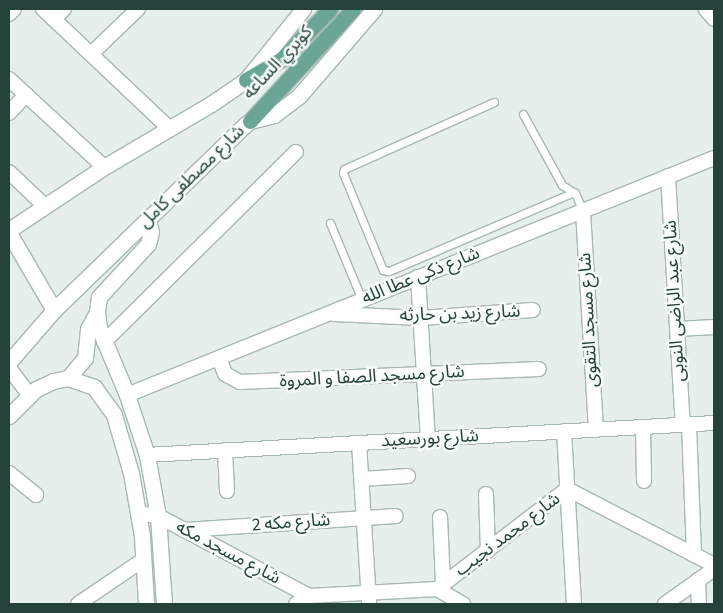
<!DOCTYPE html>
<meta charset="utf-8">
<style>
body{margin:0}
#map{position:relative;width:723px;height:613px;overflow:hidden;background:#e6efeb;font-family:"Source Sans 3","Noto Sans Arabic",sans-serif}
div>[style]{position:absolute}
.roads{filter:drop-shadow(1px 0 #a8b8b2) drop-shadow(-1px 0 #a8b8b2) drop-shadow(0 1px #a8b8b2) drop-shadow(0 -1px #a8b8b2)}
.service>*{height:7px;margin:-3.5px;padding:0 3.5px;transform-origin:3.5px;border-radius:3.5px;background:#fff}
.minor>*{height:14px;margin:-7px;padding:0 7px;transform-origin:7px;border-radius:7px;background:#fff}
.secondary>*{height:15px;margin:-7.5px;padding:0 7.5px;transform-origin:7.5px;border-radius:7.5px;background:#fff}
.primary>*{height:15px;margin:-7.5px;padding:0 7.5px;transform-origin:7.5px;border-radius:7.5px;background:#6aa596}
span{translate:-50% -50%;white-space:nowrap;text-align:center;line-height:1.15;-webkit-text-stroke:5px #f7fbf9;paint-order:stroke}
.street-label{font-size:18px;color:#24423a}
.frame{position:absolute;inset:0;border:10px solid #24423a;pointer-events:none}
</style>
<div id="map">
<div class="roads">
<div class="service">
<div style="left:494px;top:102px;width:164px;rotate:155.9deg"></div>
<div style="left:344px;top:169px;width:4px;rotate:104deg"></div>
<div style="left:343px;top:173px;width:105px;rotate:67.6deg"></div>
<div style="left:383px;top:270px;width:6px;rotate:9deg"></div>
<div style="left:389px;top:271px;width:201px;rotate:-23.1deg"></div>
<div style="left:523px;top:114px;width:81px;rotate:61.2deg"></div>
<div style="left:562px;top:185px;width:15px;rotate:32deg"></div>
<div style="left:575px;top:193px;width:20px;rotate:66deg"></div>
<div style="left:330px;top:223px;width:83px;rotate:67.4deg"></div>
</div>
<div class="minor">
<div style="left:43px;top:9px;width:173px;rotate:43.4deg"></div>
<div style="left:9px;top:14px;width:7px;rotate:-45deg"></div>
<div style="left:54px;top:19px;width:14px;rotate:-45deg"></div>
<div style="left:91px;top:54px;width:65px;rotate:-43.8deg"></div>
<div style="left:9px;top:79px;width:129px;rotate:42.8deg"></div>
<div style="left:9px;top:113px;width:25px;rotate:-47deg"></div>
<div style="left:9px;top:172px;width:50px;rotate:43.4deg"></div>
<div style="left:668px;top:176px;width:249px;rotate:86.6deg"></div>
<div style="left:583px;top:211px;width:219px;rotate:86.6deg"></div>
<div style="left:418px;top:277px;width:162px;rotate:86.5deg"></div>
<div style="left:334px;top:314px;width:87px;rotate:2.6deg"></div>
<div style="left:421px;top:318px;width:112px;rotate:-4.1deg"></div>
<div style="left:677px;top:329px;width:37px;rotate:-3deg"></div>
<div style="left:104px;top:342px;width:270px;rotate:-44.7deg"></div>
<div style="left:219px;top:358px;width:17px;rotate:69deg"></div>
<div style="left:225px;top:374px;width:17px;rotate:28deg"></div>
<div style="left:240px;top:382px;width:299px;rotate:-2.5deg"></div>
<div style="left:9px;top:368px;width:34px;rotate:53deg"></div>
<div style="left:127px;top:395px;width:633px;rotate:-21.99deg"></div>
<div style="left:689px;top:424px;width:131px;rotate:87.8deg"></div>
<div style="left:643px;top:427px;width:54px;rotate:88.9deg"></div>
<div style="left:564px;top:431px;width:173px;rotate:86.7deg"></div>
<div style="left:359px;top:443px;width:161px;rotate:86.4deg"></div>
<div style="left:225px;top:450px;width:41px;rotate:87.2deg"></div>
<div style="left:147px;top:455px;width:568px;rotate:-3.23deg"></div>
<div style="left:9px;top:473px;width:35px;rotate:39deg"></div>
<div style="left:362px;top:479px;width:46px;rotate:-3.7deg"></div>
<div style="left:486px;top:494px;width:56px;rotate:88deg"></div>
<div style="left:138px;top:513px;width:20px;rotate:9deg"></div>
<div style="left:158px;top:516px;width:171px;rotate:27.9deg"></div>
<div style="left:309px;top:596px;width:128px;rotate:-3.1deg"></div>
<div style="left:440px;top:517px;width:67px;rotate:87.4deg"></div>
<div style="left:185px;top:530px;width:211px;rotate:-3.8deg"></div>
<div style="left:698px;top:580px;width:24px;rotate:88deg"></div>
<div style="left:437px;top:589px;width:164px;rotate:-37.6deg"></div>
<div style="left:567px;top:489px;width:165px;rotate:27.3deg"></div>
<div style="left:437px;top:589px;width:30px;rotate:30deg"></div>
<div style="left:78px;top:604px;width:78px;rotate:-34.1deg"></div>
<div style="left:296px;top:604px;width:15px;rotate:-32deg"></div>
<div style="left:665px;top:604px;width:60px;rotate:-35.5deg"></div>
</div>
<div class="secondary">
<div style="left:706px;top:9px;width:12px;rotate:48deg"></div>
<div style="left:148px;top:220px;width:12px;rotate:76deg"></div>
<div style="left:151px;top:232px;width:12px;rotate:104deg"></div>
<div style="left:148px;top:244px;width:72px;rotate:132.8deg"></div>
<div style="left:99px;top:297px;width:15px;rotate:98deg"></div>
<div style="left:97px;top:312px;width:16px;rotate:83deg"></div>
<div style="left:99px;top:328px;width:73px;rotate:67.3deg"></div>
<div style="left:127px;top:395px;width:63px;rotate:71.6deg"></div>
<div style="left:147px;top:455px;width:62px;rotate:79.8deg"></div>
<div style="left:158px;top:516px;width:88px;rotate:86.1deg"></div>
<div style="left:9px;top:230px;width:114px;rotate:-33.6deg"></div>
<div style="left:104px;top:167px;width:124px;rotate:-30.5deg"></div>
<div style="left:211px;top:104px;width:42px;rotate:-34.4deg"></div>
<div style="left:246px;top:80px;width:91px;rotate:-51.2deg"></div>
<div style="left:9px;top:233px;width:89px;rotate:59.7deg"></div>
<div style="left:9px;top:362px;width:69px;rotate:-49.1deg"></div>
<div style="left:54px;top:310px;width:267px;rotate:-44.1deg"></div>
<div style="left:246px;top:124px;width:5px;rotate:-37deg"></div>
<div style="left:250px;top:121px;width:25px;rotate:-14deg"></div>
<div style="left:274px;top:115px;width:31px;rotate:-37deg"></div>
<div style="left:299px;top:96px;width:115px;rotate:-49.2deg"></div>
<div style="left:68px;top:378px;width:26px;rotate:-50deg"></div>
<div style="left:85px;top:358px;width:29px;rotate:-84deg"></div>
<div style="left:88px;top:329px;width:19px;rotate:-62deg"></div>
<div style="left:9px;top:416px;width:38px;rotate:-45deg"></div>
<div style="left:36px;top:389px;width:19px;rotate:-25deg"></div>
<div style="left:53px;top:381px;width:15px;rotate:-11deg"></div>
<div style="left:68px;top:378px;width:28px;rotate:19deg"></div>
<div style="left:94px;top:387px;width:34px;rotate:54deg"></div>
<div style="left:114px;top:415px;width:60px;rotate:73.7deg"></div>
<div style="left:131px;top:473px;width:64px;rotate:80.1deg"></div>
<div style="left:142px;top:536px;width:68px;rotate:86.6deg"></div>
</div>
<div class="primary">
<div style="left:246px;top:80px;width:42px;rotate:-30.3deg"></div>
<div style="left:282px;top:59px;width:69px;rotate:-46.2deg"></div>
<div style="left:250px;top:121px;width:152px;rotate:-47.4deg"></div>
</div>
</div>
<div class="street-label">
<span style="left:278px;top:63px;rotate:-47deg">كوبري الساعه</span>
<span style="left:192px;top:177px;rotate:-44deg">شارع مصطفى كامل</span>
<span style="left:421px;top:276px;rotate:-22deg">شارع ذكى عطا الله</span>
<span style="left:675px;top:301px;rotate:-93deg">شارع عبد الراضى النوبى</span>
<span style="left:460px;top:314px;rotate:-2deg">شارع زيد بن حارثه</span>
<span style="left:589px;top:320px;rotate:-93deg">شارع مسجد التقوى</span>
<span style="left:372px;top:377px;rotate:-3deg">شارع مسجد الصفا و المروة</span>
<span style="left:430px;top:439px;rotate:-3deg">شارع بورسعيد</span>
<span style="left:291px;top:523px;rotate:-4deg">شارع مكه 2</span>
<span style="left:508px;top:535px;rotate:-37deg">شارع محمد نجيب</span>
<span style="left:228px;top:553px;rotate:28deg">شارع مسجد مكه</span>
</div>
<div class="frame"></div>
</div>
